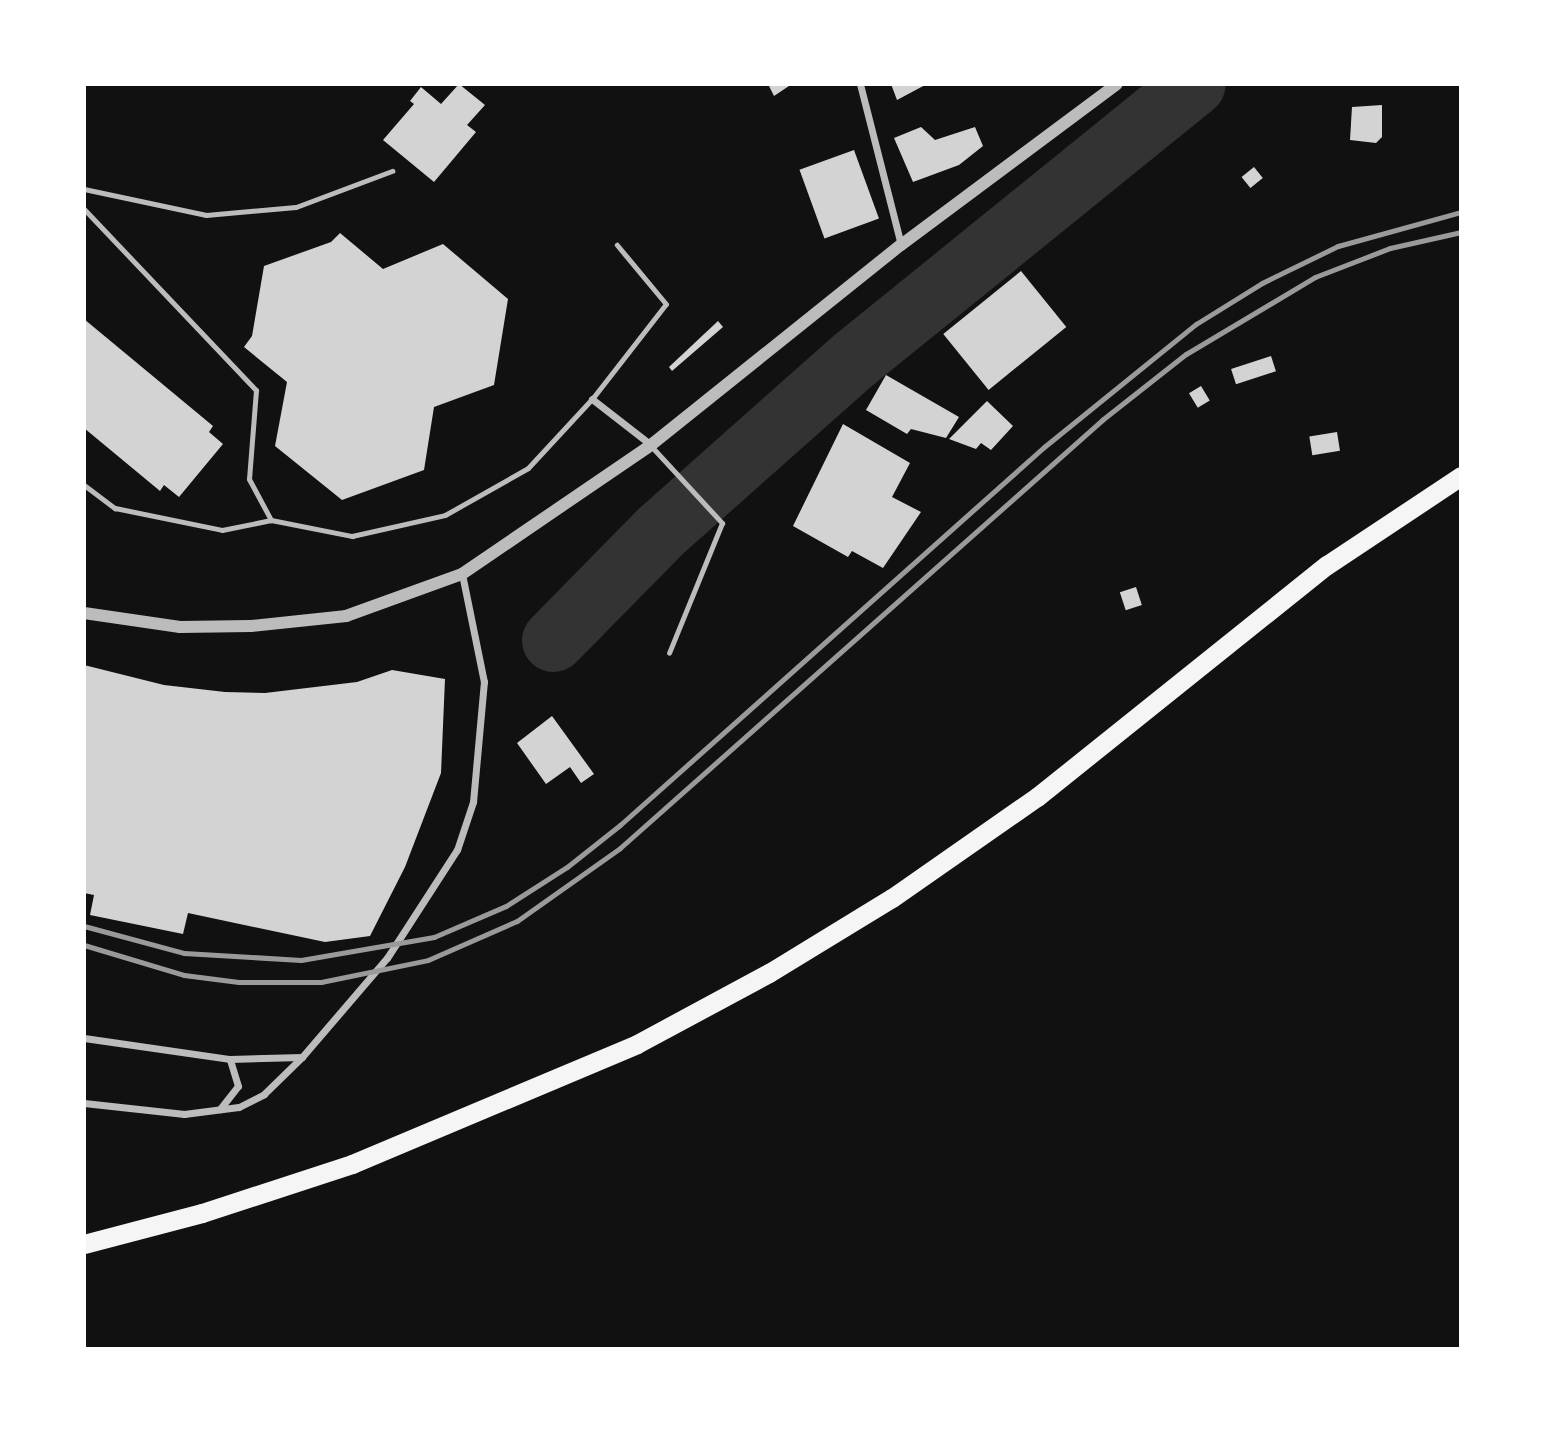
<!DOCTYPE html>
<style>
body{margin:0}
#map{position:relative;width:1545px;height:1433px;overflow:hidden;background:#111;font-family:"Sofia Sans Condensed",sans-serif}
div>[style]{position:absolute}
.river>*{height:63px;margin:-31.5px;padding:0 31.5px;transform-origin:31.5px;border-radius:31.5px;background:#333}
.building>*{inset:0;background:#d3d3d3;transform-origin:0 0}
.service>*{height:5px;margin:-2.5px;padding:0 2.5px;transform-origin:2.5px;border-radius:2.5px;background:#bcbcbc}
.minor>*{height:7px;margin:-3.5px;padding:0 3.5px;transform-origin:3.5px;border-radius:3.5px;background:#bcbcbc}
.tertiary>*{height:12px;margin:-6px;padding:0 6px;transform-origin:6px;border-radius:6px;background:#bcbcbc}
.trunk>*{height:19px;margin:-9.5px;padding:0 9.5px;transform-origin:9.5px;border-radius:9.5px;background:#f5f5f5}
.rail>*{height:5px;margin:-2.5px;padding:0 2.5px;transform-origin:2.5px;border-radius:2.5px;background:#9a9a9a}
span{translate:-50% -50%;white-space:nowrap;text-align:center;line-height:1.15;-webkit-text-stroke:5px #fff;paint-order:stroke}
.frame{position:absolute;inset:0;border:86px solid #fff;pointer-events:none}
</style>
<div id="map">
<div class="river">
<div style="left:553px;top:640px;width:151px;rotate:-45.5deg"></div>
<div style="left:659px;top:532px;width:261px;rotate:-41.6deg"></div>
<div style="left:854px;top:359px;width:437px;rotate:-39deg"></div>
</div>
<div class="building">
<div style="clip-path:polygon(459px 84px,485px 105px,467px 125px,476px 132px,434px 182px,383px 140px,414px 104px,410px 101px,421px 87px,441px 104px)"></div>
<div style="clip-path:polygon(768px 84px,792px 84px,774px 96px)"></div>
<div style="clip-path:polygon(891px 84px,927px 84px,897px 100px)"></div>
<div style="clip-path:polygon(1382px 105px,1382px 137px,1376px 143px,1350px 140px,1352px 107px)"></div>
<div style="clip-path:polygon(921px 127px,935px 140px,975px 127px,983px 146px,959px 165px,913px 182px,894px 138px)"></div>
<div style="left:854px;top:150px;width:73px;height:58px;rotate:70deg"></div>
<div style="left:1254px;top:167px;width:14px;height:16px;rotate:51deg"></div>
<div style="clip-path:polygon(340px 233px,383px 269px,443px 244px,508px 299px,494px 385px,434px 407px,424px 470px,342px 500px,275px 446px,287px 382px,244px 347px,252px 336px,264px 266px,331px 242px)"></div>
<div style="left:1021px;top:271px;width:72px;height:100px;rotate:51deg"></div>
<div style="clip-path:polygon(84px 319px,213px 426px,209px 432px,223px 444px,179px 497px,164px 485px,160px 491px,84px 428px)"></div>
<div style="clip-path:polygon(718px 321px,723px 327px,672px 371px,669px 367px)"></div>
<div style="left:1271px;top:356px;width:16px;height:42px;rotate:72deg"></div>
<div style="clip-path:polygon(886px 375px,959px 417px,946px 438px,911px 429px,907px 434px,866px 410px)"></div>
<div style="left:1201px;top:386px;width:17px;height:14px;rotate:59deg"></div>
<div style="clip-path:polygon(987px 401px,1013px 426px,991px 450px,981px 443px,976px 449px,949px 439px)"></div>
<div style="clip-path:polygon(843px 424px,910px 463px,892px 497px,921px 512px,883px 568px,852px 551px,848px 557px,793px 526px)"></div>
<div style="left:1337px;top:432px;width:19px;height:28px;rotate:81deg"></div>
<div style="left:1136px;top:587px;width:19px;height:17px;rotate:72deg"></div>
<div style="clip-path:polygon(84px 665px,164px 685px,225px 692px,265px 693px,357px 682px,392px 670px,445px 679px,441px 773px,405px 867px,370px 936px,325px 942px,188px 913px,183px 934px,90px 915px,94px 895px,84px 893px)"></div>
<div style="clip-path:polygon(552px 716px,594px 774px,581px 783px,570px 767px,546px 784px,517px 743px)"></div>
</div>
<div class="service">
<div style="left:84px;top:189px;width:125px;rotate:12deg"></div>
<div style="left:206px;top:215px;width:90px;rotate:-5.1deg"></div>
<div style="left:296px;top:207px;width:103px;rotate:-20.6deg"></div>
<div style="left:84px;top:209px;width:250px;rotate:46.5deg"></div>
<div style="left:256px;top:390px;width:89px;rotate:94.5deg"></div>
<div style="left:249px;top:479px;width:47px;rotate:61.8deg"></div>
<div style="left:651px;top:446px;width:105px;rotate:47.3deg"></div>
<div style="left:722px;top:523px;width:140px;rotate:112.2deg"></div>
<div style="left:84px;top:485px;width:39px;rotate:37deg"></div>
<div style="left:115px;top:508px;width:109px;rotate:11.6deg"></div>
<div style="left:222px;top:530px;width:50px;rotate:-11.5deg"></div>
<div style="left:271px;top:520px;width:83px;rotate:11.2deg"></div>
<div style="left:352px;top:536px;width:95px;rotate:-12.7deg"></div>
<div style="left:445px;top:515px;width:95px;rotate:-29.5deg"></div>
<div style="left:528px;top:468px;width:94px;rotate:-47.2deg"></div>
<div style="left:592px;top:399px;width:120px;rotate:-52.1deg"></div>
<div style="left:666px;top:304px;width:77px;rotate:-129.7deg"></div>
</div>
<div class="minor">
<div style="left:860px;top:84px;width:166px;rotate:75.7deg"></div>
<div style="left:592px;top:399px;width:75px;rotate:37.9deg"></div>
<div style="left:84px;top:1038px;width:148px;rotate:8.2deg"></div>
<div style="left:230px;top:1059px;width:72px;rotate:-1.6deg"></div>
<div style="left:84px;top:1103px;width:101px;rotate:6.3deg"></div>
<div style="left:184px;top:1114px;width:55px;rotate:-7.3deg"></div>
<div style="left:239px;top:1107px;width:28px;rotate:-27deg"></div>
<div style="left:264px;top:1094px;width:53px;rotate:-44.2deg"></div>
<div style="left:302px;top:1057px;width:130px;rotate:-49.4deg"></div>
<div style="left:387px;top:958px;width:129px;rotate:-57.1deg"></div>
<div style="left:457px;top:850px;width:51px;rotate:-71.6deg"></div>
<div style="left:473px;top:802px;width:121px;rotate:-84.8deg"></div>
<div style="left:484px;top:682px;width:110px;rotate:-101.5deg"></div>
<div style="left:220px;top:1109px;width:29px;rotate:-52deg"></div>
<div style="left:238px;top:1086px;width:28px;rotate:-107deg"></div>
</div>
<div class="tertiary">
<div style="left:84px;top:613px;width:97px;rotate:8.3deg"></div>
<div style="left:180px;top:627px;width:71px;rotate:-0.8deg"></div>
<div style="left:251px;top:626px;width:96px;rotate:-6deg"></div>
<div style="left:346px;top:616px;width:123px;rotate:-19.9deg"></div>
<div style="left:462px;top:574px;width:229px;rotate:-34.3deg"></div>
<div style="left:651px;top:445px;width:320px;rotate:-38.7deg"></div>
<div style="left:901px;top:245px;width:269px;rotate:-36.7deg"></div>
</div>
<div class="trunk">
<div style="left:84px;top:1244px;width:122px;rotate:-14.7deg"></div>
<div style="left:202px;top:1213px;width:158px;rotate:-18.1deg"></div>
<div style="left:352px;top:1164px;width:309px;rotate:-22.8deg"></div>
<div style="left:637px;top:1044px;width:150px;rotate:-28.3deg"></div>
<div style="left:769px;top:973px;width:144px;rotate:-31.4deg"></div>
<div style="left:892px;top:898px;width:177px;rotate:-34.9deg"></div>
<div style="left:1037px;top:797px;width:371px;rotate:-38.7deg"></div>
<div style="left:1327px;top:565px;width:161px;rotate:-33.6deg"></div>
</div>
<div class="rail">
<div style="left:84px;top:926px;width:104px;rotate:15.1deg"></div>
<div style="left:184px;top:953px;width:117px;rotate:3.4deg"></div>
<div style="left:301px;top:960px;width:135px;rotate:-9.8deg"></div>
<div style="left:434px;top:937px;width:78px;rotate:-23.3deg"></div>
<div style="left:506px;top:906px;width:72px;rotate:-32.6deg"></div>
<div style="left:567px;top:867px;width:68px;rotate:-38.4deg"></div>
<div style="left:620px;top:825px;width:568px;rotate:-41.72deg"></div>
<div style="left:1044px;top:447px;width:196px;rotate:-39deg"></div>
<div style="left:1196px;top:324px;width:78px;rotate:-31.8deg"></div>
<div style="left:1262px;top:283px;width:85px;rotate:-26deg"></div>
<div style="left:1338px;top:246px;width:128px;rotate:-15.5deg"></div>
<div style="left:84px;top:945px;width:104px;rotate:16.7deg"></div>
<div style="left:184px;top:975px;width:55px;rotate:7.3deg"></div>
<div style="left:239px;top:982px;width:82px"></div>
<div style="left:321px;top:982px;width:109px;rotate:-11.6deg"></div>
<div style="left:428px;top:960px;width:97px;rotate:-23.7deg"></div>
<div style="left:517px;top:921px;width:126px;rotate:-35.3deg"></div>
<div style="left:620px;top:848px;width:645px;rotate:-41.6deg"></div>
<div style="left:1102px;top:420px;width:107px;rotate:-38.2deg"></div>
<div style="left:1186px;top:354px;width:150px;rotate:-30.8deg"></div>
<div style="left:1315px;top:277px;width:80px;rotate:-21.1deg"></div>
<div style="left:1390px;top:248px;width:73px;rotate:-12.7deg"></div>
</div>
<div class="frame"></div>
</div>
